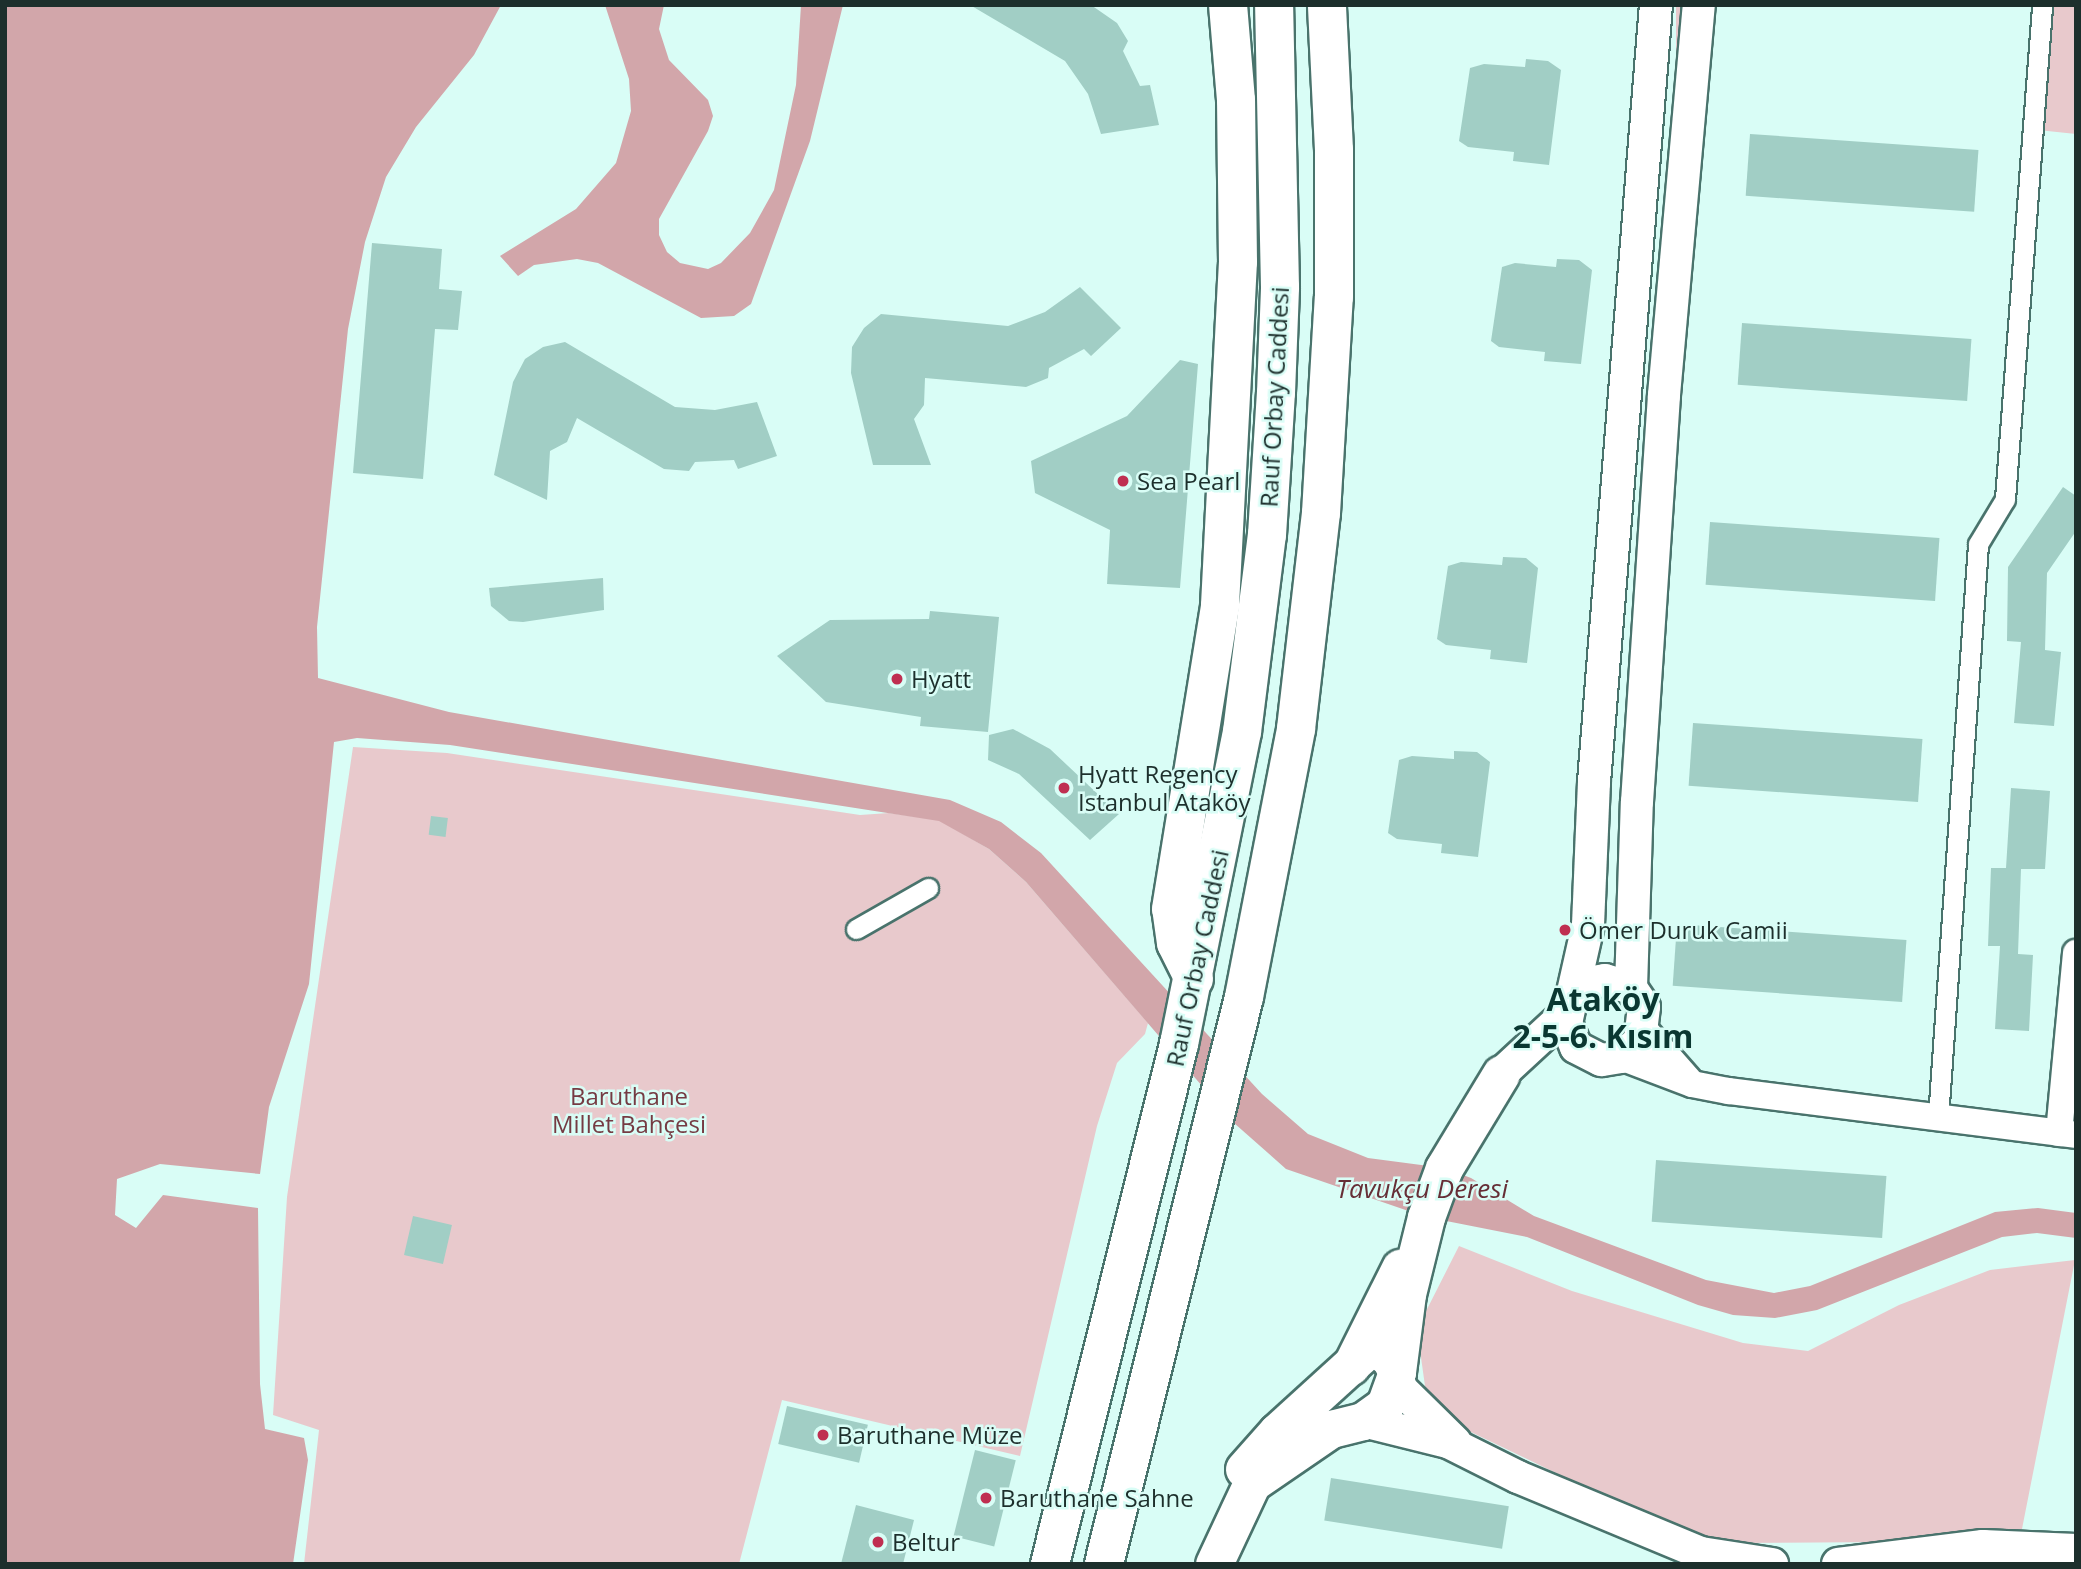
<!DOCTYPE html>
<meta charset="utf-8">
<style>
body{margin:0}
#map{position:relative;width:2081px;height:1569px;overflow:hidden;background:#d9fdf6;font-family:"Open Sans",sans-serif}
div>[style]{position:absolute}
.green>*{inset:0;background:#e8c9cc;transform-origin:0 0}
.water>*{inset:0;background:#d2a6aa}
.building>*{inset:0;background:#a1cec5;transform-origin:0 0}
.roads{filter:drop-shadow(2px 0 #49736c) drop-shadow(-2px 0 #49736c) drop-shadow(0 2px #49736c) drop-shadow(0 -2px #49736c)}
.pedestrian>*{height:19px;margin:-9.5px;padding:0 9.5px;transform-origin:9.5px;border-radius:9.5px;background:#fff}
.minor>*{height:26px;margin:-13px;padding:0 13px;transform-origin:13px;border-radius:13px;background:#fff}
.tertiary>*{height:32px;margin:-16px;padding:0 16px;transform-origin:16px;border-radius:16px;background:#fff}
.secondary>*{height:37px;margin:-18.5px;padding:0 18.5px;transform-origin:18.5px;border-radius:18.5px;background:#fff}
.trunk>*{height:38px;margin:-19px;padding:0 19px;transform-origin:19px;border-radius:19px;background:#fff}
.dots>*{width:19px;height:19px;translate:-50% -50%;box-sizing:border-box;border:4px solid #d9fdf6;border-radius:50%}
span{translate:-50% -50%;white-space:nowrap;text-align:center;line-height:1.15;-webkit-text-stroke:5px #d9fdf6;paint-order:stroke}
.street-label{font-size:24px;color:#1d2f2c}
.poi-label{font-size:24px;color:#1d2f2c}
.left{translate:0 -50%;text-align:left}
.park-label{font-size:24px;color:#753b43}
.water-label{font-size:26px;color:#662e36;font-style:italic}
.district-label{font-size:32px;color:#0a3731;font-weight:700}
.frame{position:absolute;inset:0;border:7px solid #1d2f2c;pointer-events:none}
</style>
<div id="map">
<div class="green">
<div style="left:1676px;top:5px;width:9px;height:353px"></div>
<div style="clip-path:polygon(2048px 5px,2076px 5px,2076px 134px,2038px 130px)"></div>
<div style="clip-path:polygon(353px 747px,447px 753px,860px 815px,889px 813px,939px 820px,989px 849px,1026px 882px,1148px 1023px,1145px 1034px,1117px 1063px,1097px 1126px,1020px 1456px,782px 1400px,739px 1564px,304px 1564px,319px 1430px,273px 1415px,287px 1197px)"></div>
<div style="clip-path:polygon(1459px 1246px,1572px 1291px,1743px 1343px,1808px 1351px,1899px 1305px,1990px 1270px,2075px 1260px,2022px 1529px,1890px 1542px,1721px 1543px,1630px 1516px,1556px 1473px,1448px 1421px,1425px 1386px,1417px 1329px)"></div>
</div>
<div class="water">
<div style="clip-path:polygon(5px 5px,501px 5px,474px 55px,416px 127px,386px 177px,365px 242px,348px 329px,317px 627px,318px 678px,449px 712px,950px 800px,1001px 822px,1041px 853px,1262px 1094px,1308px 1134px,1368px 1158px,1444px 1168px,1471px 1178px,1534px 1216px,1706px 1280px,1774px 1293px,1810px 1286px,1995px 1212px,2038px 1208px,2076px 1213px,2076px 1238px,2037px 1233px,2002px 1237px,1817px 1310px,1775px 1318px,1733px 1315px,1698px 1305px,1527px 1237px,1426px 1217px,1286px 1169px,1234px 1123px,1026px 882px,989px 849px,939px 821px,450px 745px,357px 738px,334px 742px,309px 984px,269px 1107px,260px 1174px,160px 1164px,117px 1179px,115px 1215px,136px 1228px,163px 1195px,258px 1208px,260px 1384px,265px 1429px,304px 1438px,308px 1460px,293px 1564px,5px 1564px)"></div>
<div style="clip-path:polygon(605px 5px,664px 5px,659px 29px,669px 60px,708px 100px,713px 116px,708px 131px,659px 219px,659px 235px,667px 252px,680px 263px,708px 269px,721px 263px,750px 233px,774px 190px,796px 85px,801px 5px,843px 5px,810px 141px,751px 304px,734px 316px,701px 318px,598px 263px,577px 259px,534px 265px,518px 276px,500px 256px,576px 209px,616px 163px,631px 111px,629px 79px)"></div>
</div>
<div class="building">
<div style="clip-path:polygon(970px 5px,1091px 5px,1117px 23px,1128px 41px,1123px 51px,1140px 86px,1150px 85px,1159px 125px,1101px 134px,1088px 94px,1065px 61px)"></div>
<div style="clip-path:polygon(1526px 59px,1548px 61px,1561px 70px,1549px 165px,1513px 161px,1514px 152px,1468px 147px,1459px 141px,1470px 68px,1484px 64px,1525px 67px)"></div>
<div style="left:1750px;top:134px;width:229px;height:62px;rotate:4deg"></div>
<div style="clip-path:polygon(372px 243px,442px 249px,439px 289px,462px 291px,458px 330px,435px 329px,423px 479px,353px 473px)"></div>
<div style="clip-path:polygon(1557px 259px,1579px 260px,1592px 270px,1581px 364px,1544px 361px,1545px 352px,1499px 347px,1491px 341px,1502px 267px,1515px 263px,1556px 267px)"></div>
<div style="clip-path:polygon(1080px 287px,1121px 328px,1091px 356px,1084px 349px,1049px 368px,1048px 378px,1026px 387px,925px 378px,924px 405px,914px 419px,931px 465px,873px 465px,851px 373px,852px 347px,864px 328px,881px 314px,1008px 326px,1045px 312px)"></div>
<div style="left:1742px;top:323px;width:230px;height:62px;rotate:4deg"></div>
<div style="clip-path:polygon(565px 342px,675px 407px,715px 410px,757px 402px,777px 456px,738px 469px,734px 460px,695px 462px,689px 471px,664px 469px,577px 418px,567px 442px,550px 451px,547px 500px,494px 475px,513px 382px,525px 359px,543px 347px)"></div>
<div style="clip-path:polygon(1180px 360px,1198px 364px,1180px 588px,1107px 584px,1110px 530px,1035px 493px,1031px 461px,1127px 416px)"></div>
<div style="clip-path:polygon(2063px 487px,2076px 496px,2076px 531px,2047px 573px,2045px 650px,2061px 652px,2054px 726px,2014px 723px,2021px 642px,2007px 641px,2008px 567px)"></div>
<div style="left:1710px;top:522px;width:230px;height:63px;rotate:4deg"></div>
<div style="clip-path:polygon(1503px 557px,1526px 558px,1538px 568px,1527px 663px,1490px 659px,1491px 650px,1446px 645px,1437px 639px,1448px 566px,1461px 562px,1502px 565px)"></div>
<div style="clip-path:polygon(603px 578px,604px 610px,523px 622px,509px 621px,491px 606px,489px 588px)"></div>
<div style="clip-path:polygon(930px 611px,999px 617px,988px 732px,920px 726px,921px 717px,826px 702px,777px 656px,830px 620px,929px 619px)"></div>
<div style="left:1693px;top:723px;width:230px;height:63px;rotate:4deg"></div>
<div style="clip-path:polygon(1013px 729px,1050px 749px,1119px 814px,1090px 840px,1019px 774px,988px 760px,989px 735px)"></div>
<div style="clip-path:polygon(1454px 751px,1477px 752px,1490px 762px,1478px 857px,1441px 853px,1442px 844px,1397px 839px,1388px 833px,1399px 760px,1412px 756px,1454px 759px)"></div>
<div style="clip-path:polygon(2011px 788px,2050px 791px,2045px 869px,2021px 869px,2018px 954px,2033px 955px,2029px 1031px,1995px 1029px,2000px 946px,1988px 946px,1991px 868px,2006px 868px)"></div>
<div style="left:431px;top:816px;width:17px;height:19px;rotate:7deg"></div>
<div style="left:1677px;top:924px;width:230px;height:62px;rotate:4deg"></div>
<div style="left:1656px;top:1160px;width:231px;height:62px;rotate:4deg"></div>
<div style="left:413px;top:1216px;width:40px;height:40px;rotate:13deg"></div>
<div style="left:787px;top:1406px;width:83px;height:39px;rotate:13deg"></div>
<div style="left:975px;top:1450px;width:42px;height:89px;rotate:14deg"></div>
<div style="left:1331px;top:1478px;width:180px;height:43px;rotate:9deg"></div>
<div style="clip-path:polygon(856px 1505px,914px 1520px,903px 1564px,841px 1564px)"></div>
</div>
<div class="roads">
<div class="pedestrian">
<div style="left:856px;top:929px;width:83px;rotate:-29.7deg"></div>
<div style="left:1938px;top:1118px;width:575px;rotate:-86.01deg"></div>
<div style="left:1978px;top:544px;width:52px;rotate:-59deg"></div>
<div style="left:2005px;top:499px;width:495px;rotate:-85.7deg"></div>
</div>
<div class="minor">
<div style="left:1645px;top:1030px;width:67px;rotate:48.7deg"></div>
<div style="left:1621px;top:1057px;width:76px;rotate:20.8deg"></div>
<div style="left:1692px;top:1084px;width:38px;rotate:11deg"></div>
<div style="left:1729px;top:1091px;width:350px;rotate:7.2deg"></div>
<div style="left:2059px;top:1133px;width:181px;rotate:-84.6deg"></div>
</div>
<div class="tertiary">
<div style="left:1631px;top:988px;width:186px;rotate:-88.2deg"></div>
<div style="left:1637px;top:802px;width:408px;rotate:-86.2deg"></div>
<div style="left:1664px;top:395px;width:392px;rotate:-84.9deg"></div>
<div style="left:1572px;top:998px;width:26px;rotate:-37deg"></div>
<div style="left:1593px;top:982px;width:12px;rotate:-9deg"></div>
<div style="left:1605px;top:980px;width:27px;rotate:17deg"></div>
<div style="left:1631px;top:988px;width:23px;rotate:56deg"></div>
<div style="left:1644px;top:1007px;width:34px;rotate:97deg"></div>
<div style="left:1640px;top:1041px;width:25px;rotate:140deg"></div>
<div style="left:1621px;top:1057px;width:20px;rotate:171deg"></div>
<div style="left:1601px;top:1060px;width:28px;rotate:-153deg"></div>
<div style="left:1576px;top:1047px;width:26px;rotate:-113deg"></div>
<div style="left:1566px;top:1023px;width:100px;rotate:-77.3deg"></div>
<div style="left:1588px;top:925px;width:143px;rotate:-87.6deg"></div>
<div style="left:1594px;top:782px;width:779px;rotate:-85.44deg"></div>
<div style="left:1501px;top:1074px;width:91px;rotate:-42.8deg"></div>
<div style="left:1397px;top:1372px;width:17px;rotate:77deg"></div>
<div style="left:1401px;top:1389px;width:76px;rotate:44.5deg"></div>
<div style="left:1363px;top:1421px;width:88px;rotate:13.9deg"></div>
<div style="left:1448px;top:1442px;width:78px;rotate:26.6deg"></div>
<div style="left:1518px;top:1477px;width:198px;rotate:22.6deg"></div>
<div style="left:1701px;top:1553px;width:72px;rotate:8.8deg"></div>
<div style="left:1838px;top:1564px;width:146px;rotate:-7.1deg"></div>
<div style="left:1983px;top:1546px;width:93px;rotate:2.5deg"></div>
</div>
<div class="secondary">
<div style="left:1351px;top:1366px;width:110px;rotate:-63.4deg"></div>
<div style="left:1244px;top:1469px;width:50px;rotate:-48.3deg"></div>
<div style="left:1277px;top:1432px;width:120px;rotate:-42.3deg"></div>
<div style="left:1366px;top:1351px;width:10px;rotate:-11deg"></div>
<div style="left:1376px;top:1349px;width:15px;rotate:32deg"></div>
<div style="left:1389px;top:1357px;width:17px;rotate:62deg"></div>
<div style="left:1214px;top:1564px;width:89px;rotate:-64.9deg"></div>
<div style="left:1252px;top:1483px;width:96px;rotate:-34.4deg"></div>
<div style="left:1331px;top:1429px;width:33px;rotate:-14deg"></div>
<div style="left:1363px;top:1421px;width:27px;rotate:-36deg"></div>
<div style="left:1385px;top:1405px;width:35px;rotate:-70deg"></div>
<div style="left:1397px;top:1372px;width:79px;rotate:-82.7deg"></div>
<div style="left:1407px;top:1294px;width:79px;rotate:-76.1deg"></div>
<div style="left:1426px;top:1217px;width:52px;rotate:-69.8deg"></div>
<div style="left:1444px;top:1168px;width:110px;rotate:-58.8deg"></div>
</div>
<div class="trunk">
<div style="left:1194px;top:979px;width:40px;rotate:-116.6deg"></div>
<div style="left:1176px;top:943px;width:34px;rotate:-98deg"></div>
<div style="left:1171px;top:909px;width:308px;rotate:-80.8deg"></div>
<div style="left:1220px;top:605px;width:343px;rotate:-87deg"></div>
<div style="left:1238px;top:262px;width:162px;rotate:-90.7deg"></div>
<div style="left:1236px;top:100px;width:95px;rotate:-94.8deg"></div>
<div style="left:1050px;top:1564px;width:536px;rotate:-76.07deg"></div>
<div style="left:1179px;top:1044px;width:318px;rotate:-78.6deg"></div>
<div style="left:1242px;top:732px;width:199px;rotate:-82.8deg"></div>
<div style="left:1267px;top:535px;width:142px;rotate:-86.4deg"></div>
<div style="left:1276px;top:393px;width:106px;rotate:-87.8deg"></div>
<div style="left:1280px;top:287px;width:282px;rotate:-91.2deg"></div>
<div style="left:1104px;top:1564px;width:584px;rotate:-76.13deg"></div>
<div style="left:1244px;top:997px;width:273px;rotate:-79deg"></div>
<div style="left:1296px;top:729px;width:217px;rotate:-83.4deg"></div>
<div style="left:1321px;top:513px;width:216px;rotate:-86.6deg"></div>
<div style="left:1334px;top:297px;width:147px;rotate:-90deg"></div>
<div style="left:1334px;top:150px;width:145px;rotate:-92.8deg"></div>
</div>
</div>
<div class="dots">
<div style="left:1123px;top:481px;background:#bf2f51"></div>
<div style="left:897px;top:679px;background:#bf2f51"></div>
<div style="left:1064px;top:788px;background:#bf2f51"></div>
<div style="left:1565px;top:930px;background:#bf2f51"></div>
<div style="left:823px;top:1435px;background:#bf2f51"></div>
<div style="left:986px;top:1498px;background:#bf2f51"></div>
<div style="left:878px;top:1542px;background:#bf2f51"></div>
</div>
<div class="street-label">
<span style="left:1274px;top:397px;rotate:-87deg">Rauf Orbay Caddesi</span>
<span style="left:1197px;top:958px;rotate:-78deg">Rauf Orbay Caddesi</span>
</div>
<div class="poi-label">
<span class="left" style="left:1137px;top:481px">Sea Pearl</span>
<span class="left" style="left:911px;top:679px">Hyatt</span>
<span class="left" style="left:1078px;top:788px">Hyatt Regency<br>Istanbul Ataköy</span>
<span class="left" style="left:1579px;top:930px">Ömer Duruk Camii</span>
<span class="left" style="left:837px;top:1435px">Baruthane Müze</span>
<span class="left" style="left:1000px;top:1498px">Baruthane Sahne</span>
<span class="left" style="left:892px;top:1542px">Beltur</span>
</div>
<div class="park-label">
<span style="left:629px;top:1110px">Baruthane<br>Millet Bahçesi</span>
</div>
<div class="water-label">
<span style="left:1422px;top:1189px">Tavukçu Deresi</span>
</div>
<div class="district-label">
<span style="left:1603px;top:1018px">Ataköy<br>2-5-6. Kısım</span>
</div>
<div class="frame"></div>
</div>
